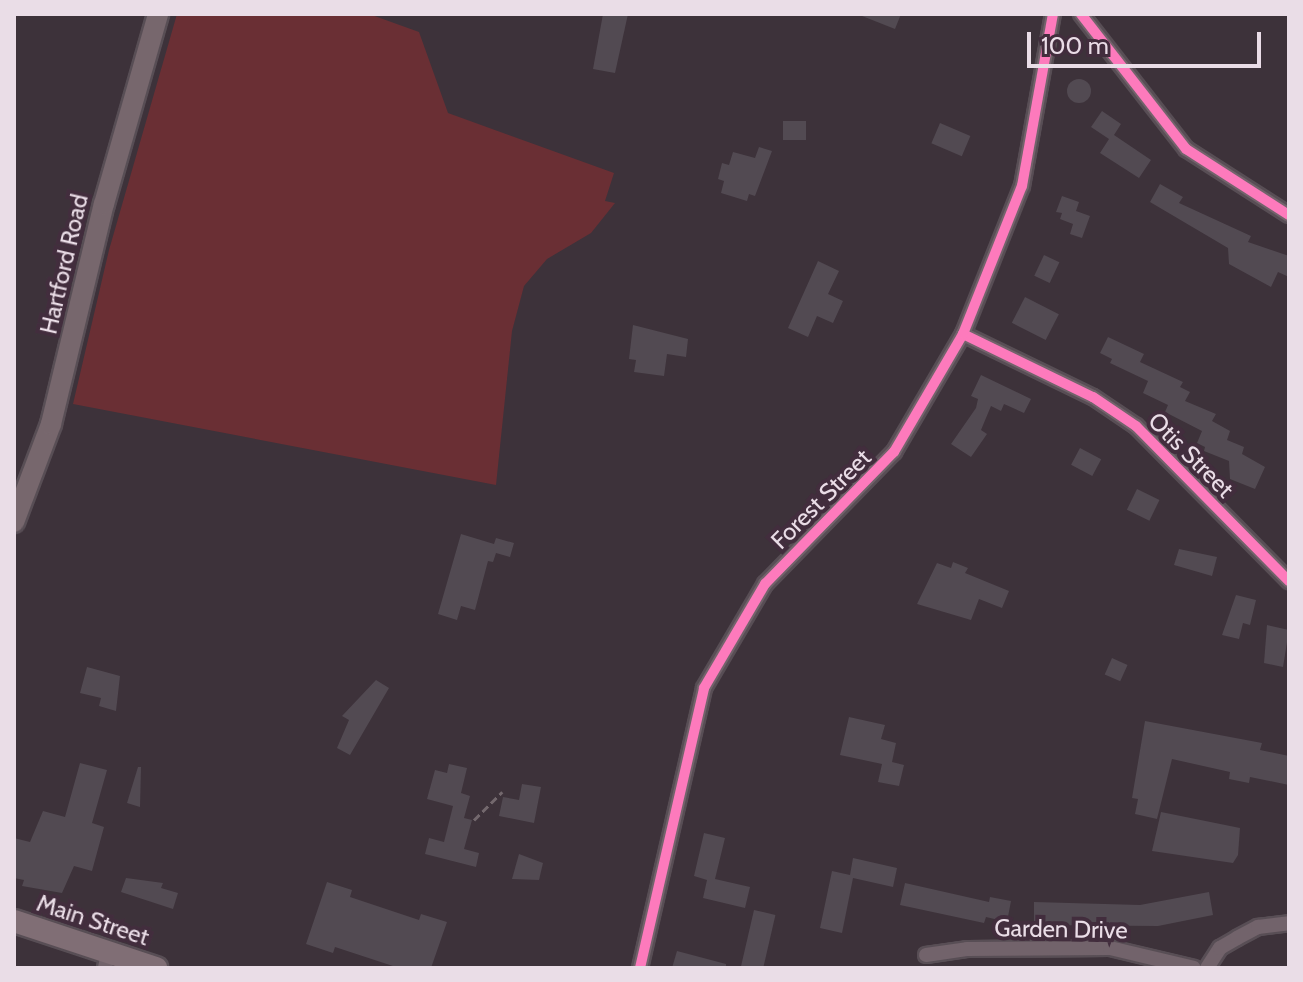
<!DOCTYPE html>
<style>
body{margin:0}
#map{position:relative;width:1303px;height:982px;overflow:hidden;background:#3d323a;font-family:Cabin,sans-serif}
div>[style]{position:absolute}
.green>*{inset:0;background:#6a2f34}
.building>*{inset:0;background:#524a52;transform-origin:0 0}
.round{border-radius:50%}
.path>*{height:3px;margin-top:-1.5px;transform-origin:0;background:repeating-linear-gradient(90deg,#73686d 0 8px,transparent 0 12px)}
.roads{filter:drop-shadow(2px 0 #584e55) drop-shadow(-2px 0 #584e55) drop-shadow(0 2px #584e55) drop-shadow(0 -2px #584e55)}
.minor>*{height:14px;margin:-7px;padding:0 7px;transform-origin:7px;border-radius:7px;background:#72636b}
.secondary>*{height:20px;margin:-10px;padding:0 10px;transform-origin:10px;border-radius:10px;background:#77676d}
.primary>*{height:22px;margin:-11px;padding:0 11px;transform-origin:11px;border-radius:11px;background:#806e75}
.cycleway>*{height:10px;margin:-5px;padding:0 5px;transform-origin:5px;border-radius:5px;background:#fd7abc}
span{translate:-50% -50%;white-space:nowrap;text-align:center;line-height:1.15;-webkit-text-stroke:8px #422d3d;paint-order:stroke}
.street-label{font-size:24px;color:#eadde7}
.frame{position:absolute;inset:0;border:16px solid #eadde7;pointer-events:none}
.scale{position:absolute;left:1027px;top:32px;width:234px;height:36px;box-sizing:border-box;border:4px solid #eadde7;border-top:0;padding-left:10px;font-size:24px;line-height:28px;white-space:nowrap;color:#eadde7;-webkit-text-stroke:6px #422d3d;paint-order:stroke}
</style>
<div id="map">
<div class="green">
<div style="clip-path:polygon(177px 14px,369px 14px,419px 32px,448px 113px,614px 173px,605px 201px,615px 203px,591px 233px,547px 259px,524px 286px,512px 331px,496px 485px,73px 404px,109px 250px)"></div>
</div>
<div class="building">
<div style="clip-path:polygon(603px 14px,628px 14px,615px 73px,593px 69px)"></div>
<div style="clip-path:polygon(857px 14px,901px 14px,895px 29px)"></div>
<div class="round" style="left:1067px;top:79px;width:24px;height:24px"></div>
<div style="clip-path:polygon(1102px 111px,1121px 124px,1114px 135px,1151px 160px,1139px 178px,1100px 153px,1109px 139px,1091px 127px)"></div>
<div style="left:783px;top:121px;width:23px;height:19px"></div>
<div style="left:940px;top:123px;width:33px;height:22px;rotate:23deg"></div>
<div style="clip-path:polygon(759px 147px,772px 151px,755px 196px,749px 194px,747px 201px,721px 193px,724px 181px,718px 179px,722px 163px,729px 165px,733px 152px,755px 158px)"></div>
<div style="clip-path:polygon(1160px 184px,1183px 197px,1179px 203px,1251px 236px,1248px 242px,1289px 256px,1289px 277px,1278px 272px,1271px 287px,1229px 264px,1228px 248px,1150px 202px)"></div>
<div style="clip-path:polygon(1062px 196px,1079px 202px,1076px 211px,1090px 216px,1082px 238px,1070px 234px,1073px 224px,1060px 219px,1062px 213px,1056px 212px)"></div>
<div style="left:1044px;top:255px;width:17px;height:23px;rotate:25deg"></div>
<div style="clip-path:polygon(818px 261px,839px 271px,828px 294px,843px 301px,833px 323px,817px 316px,808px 337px,788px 328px)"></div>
<div style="left:1025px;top:297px;width:38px;height:29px;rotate:27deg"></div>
<div style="clip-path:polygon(633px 325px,688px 339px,686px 357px,667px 354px,664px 376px,634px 372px,636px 360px,629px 359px)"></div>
<div style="clip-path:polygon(1108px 337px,1144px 354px,1140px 362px,1183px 382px,1180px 387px,1190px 392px,1185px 401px,1216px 414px,1212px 421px,1230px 431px,1227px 440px,1244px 447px,1242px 454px,1265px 467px,1255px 489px,1230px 479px,1229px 461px,1204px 451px,1205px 447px,1197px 443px,1202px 431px,1165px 412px,1168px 405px,1143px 393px,1148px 381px,1110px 363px,1112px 359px,1100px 353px)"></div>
<div style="clip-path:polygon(981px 375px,1031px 399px,1024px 413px,1004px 404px,1001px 411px,991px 406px,981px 430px,987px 434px,971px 457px,951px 444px,976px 408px,978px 399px,971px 396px)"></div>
<div style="left:1080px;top:448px;width:24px;height:19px;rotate:28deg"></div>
<div style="left:1137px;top:489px;width:25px;height:23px;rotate:26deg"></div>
<div style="clip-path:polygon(461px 534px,494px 544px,496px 538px,514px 543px,510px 557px,496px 553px,493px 562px,488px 561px,475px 610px,461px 606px,457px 620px,438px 614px)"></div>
<div style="clip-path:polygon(1179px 549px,1217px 557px,1212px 576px,1174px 565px)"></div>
<div style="clip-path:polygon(953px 562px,968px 568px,965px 573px,1009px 591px,1002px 608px,979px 599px,971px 620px,917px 604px,937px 563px,951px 568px)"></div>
<div style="clip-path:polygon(1236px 595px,1256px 600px,1250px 625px,1243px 623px,1239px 639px,1222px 635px)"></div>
<div style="clip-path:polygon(1267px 625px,1289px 630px,1283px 667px,1264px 663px)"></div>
<div style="left:1112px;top:658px;width:17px;height:18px;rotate:24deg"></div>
<div style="clip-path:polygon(87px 667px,120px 676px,116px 711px,99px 706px,101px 698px,80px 693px)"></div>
<div style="clip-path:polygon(376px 680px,389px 688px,350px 755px,337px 748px,349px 720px,342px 716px)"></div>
<div style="clip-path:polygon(849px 717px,885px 725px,881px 739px,896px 743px,892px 762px,904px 765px,899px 786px,878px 782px,882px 764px,840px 755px)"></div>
<div style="clip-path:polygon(1145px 721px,1262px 743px,1260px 750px,1289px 756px,1289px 785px,1250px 777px,1249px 783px,1229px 779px,1230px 772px,1172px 759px,1157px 819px,1135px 814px,1138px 799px,1132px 798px)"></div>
<div style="clip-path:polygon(80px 763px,107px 770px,92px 823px,104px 827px,92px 871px,74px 866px,62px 893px,22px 886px,24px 880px,14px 878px,14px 838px,30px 842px,43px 811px,65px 817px)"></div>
<div style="clip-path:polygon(449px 764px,467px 768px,461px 793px,470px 796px,464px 818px,472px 820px,464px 849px,479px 853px,476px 867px,425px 854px,429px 838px,444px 842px,453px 806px,427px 799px,435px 770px,447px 773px)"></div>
<div style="clip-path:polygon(138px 767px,141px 767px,140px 807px,127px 803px)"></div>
<div style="clip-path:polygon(522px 784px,541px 787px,534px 823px,499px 816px,503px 797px,519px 800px)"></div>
<div style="clip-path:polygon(1161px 812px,1240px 828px,1238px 855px,1233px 863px,1152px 851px)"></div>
<div style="clip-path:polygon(704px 833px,725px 838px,715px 879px,750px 887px,745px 908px,703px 898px,707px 880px,694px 876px)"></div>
<div style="clip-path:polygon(519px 854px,543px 863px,539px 880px,512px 879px)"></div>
<div style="clip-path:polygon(853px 858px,897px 868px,893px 887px,853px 878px,842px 933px,820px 928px,832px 871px,850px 875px)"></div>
<div style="clip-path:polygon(126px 878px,163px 883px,161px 888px,178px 893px,173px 909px,121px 892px)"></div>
<div style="clip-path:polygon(327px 882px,352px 890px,350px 897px,419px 920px,421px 914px,447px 922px,431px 968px,399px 968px,335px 947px,333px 953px,306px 944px)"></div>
<div style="clip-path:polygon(905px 883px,989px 902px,990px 897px,1011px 901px,1007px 922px,986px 917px,984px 923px,900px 905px)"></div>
<div style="clip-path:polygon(1209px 892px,1213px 915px,1158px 926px,1034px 925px,1034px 902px,1140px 905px)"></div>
<div style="left:754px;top:910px;width:22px;height:60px;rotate:13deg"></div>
<div style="clip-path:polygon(677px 951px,726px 964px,726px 968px,672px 968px)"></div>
</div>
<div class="path">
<div style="left:474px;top:820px;width:40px;rotate:-45deg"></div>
</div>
<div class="roads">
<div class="minor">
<div style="left:1081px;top:14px;width:171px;rotate:52.1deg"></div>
<div style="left:1186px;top:149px;width:122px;rotate:32.7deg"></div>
<div style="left:963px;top:334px;width:144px;rotate:25.9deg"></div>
<div style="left:1093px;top:397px;width:52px;rotate:34deg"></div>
<div style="left:1136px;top:426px;width:218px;rotate:45.4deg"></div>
<div style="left:926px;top:955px;width:41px;rotate:-8.3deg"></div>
<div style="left:967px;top:949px;width:143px;rotate:-0.4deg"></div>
<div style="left:1110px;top:948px;width:86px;rotate:13.4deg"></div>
<div style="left:105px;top:968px;width:16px;rotate:-79deg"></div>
<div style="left:640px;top:968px;width:287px;rotate:-77.1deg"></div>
<div style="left:704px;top:688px;width:121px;rotate:-59.6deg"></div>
<div style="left:765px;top:584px;width:185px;rotate:-45.7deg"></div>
<div style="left:894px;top:452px;width:137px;rotate:-59.7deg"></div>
<div style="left:963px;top:334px;width:159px;rotate:-68.3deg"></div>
<div style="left:1022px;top:186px;width:175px;rotate:-79.8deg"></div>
<div style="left:1207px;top:968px;width:24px;rotate:-57deg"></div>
<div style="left:1220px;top:948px;width:20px;rotate:-30deg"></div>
<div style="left:1237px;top:938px;width:24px;rotate:-28deg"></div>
<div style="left:1258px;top:927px;width:31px;rotate:-7deg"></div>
</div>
<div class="secondary">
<div style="left:14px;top:522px;width:105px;rotate:-69.3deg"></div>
<div style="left:51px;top:424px;width:226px;rotate:-76.5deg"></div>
<div style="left:104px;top:204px;width:198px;rotate:-74.1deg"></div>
</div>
<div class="primary">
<div style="left:14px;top:921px;width:150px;rotate:18.3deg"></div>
</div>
</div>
<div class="cycleway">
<div style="left:1081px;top:14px;width:171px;rotate:52.1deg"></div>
<div style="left:1186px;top:149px;width:122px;rotate:32.7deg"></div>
<div style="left:963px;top:334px;width:144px;rotate:25.9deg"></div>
<div style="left:1093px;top:397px;width:52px;rotate:34deg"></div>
<div style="left:1136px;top:426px;width:218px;rotate:45.4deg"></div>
<div style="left:640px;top:968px;width:287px;rotate:-77.1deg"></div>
<div style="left:704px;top:688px;width:121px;rotate:-59.6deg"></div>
<div style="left:765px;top:584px;width:185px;rotate:-45.7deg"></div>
<div style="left:894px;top:452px;width:137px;rotate:-59.7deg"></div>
<div style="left:963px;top:334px;width:159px;rotate:-68.3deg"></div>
<div style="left:1022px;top:186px;width:175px;rotate:-79.8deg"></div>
</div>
<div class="street-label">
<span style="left:64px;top:264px;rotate:-77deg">Hartford Road</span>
<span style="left:1191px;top:455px;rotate:45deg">Otis Street</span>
<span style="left:821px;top:499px;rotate:-45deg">Forest Street</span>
<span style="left:93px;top:920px;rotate:18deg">Main Street</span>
<span style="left:1061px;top:929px;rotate:1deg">Garden Drive</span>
</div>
<div class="frame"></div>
<div class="scale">100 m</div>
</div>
